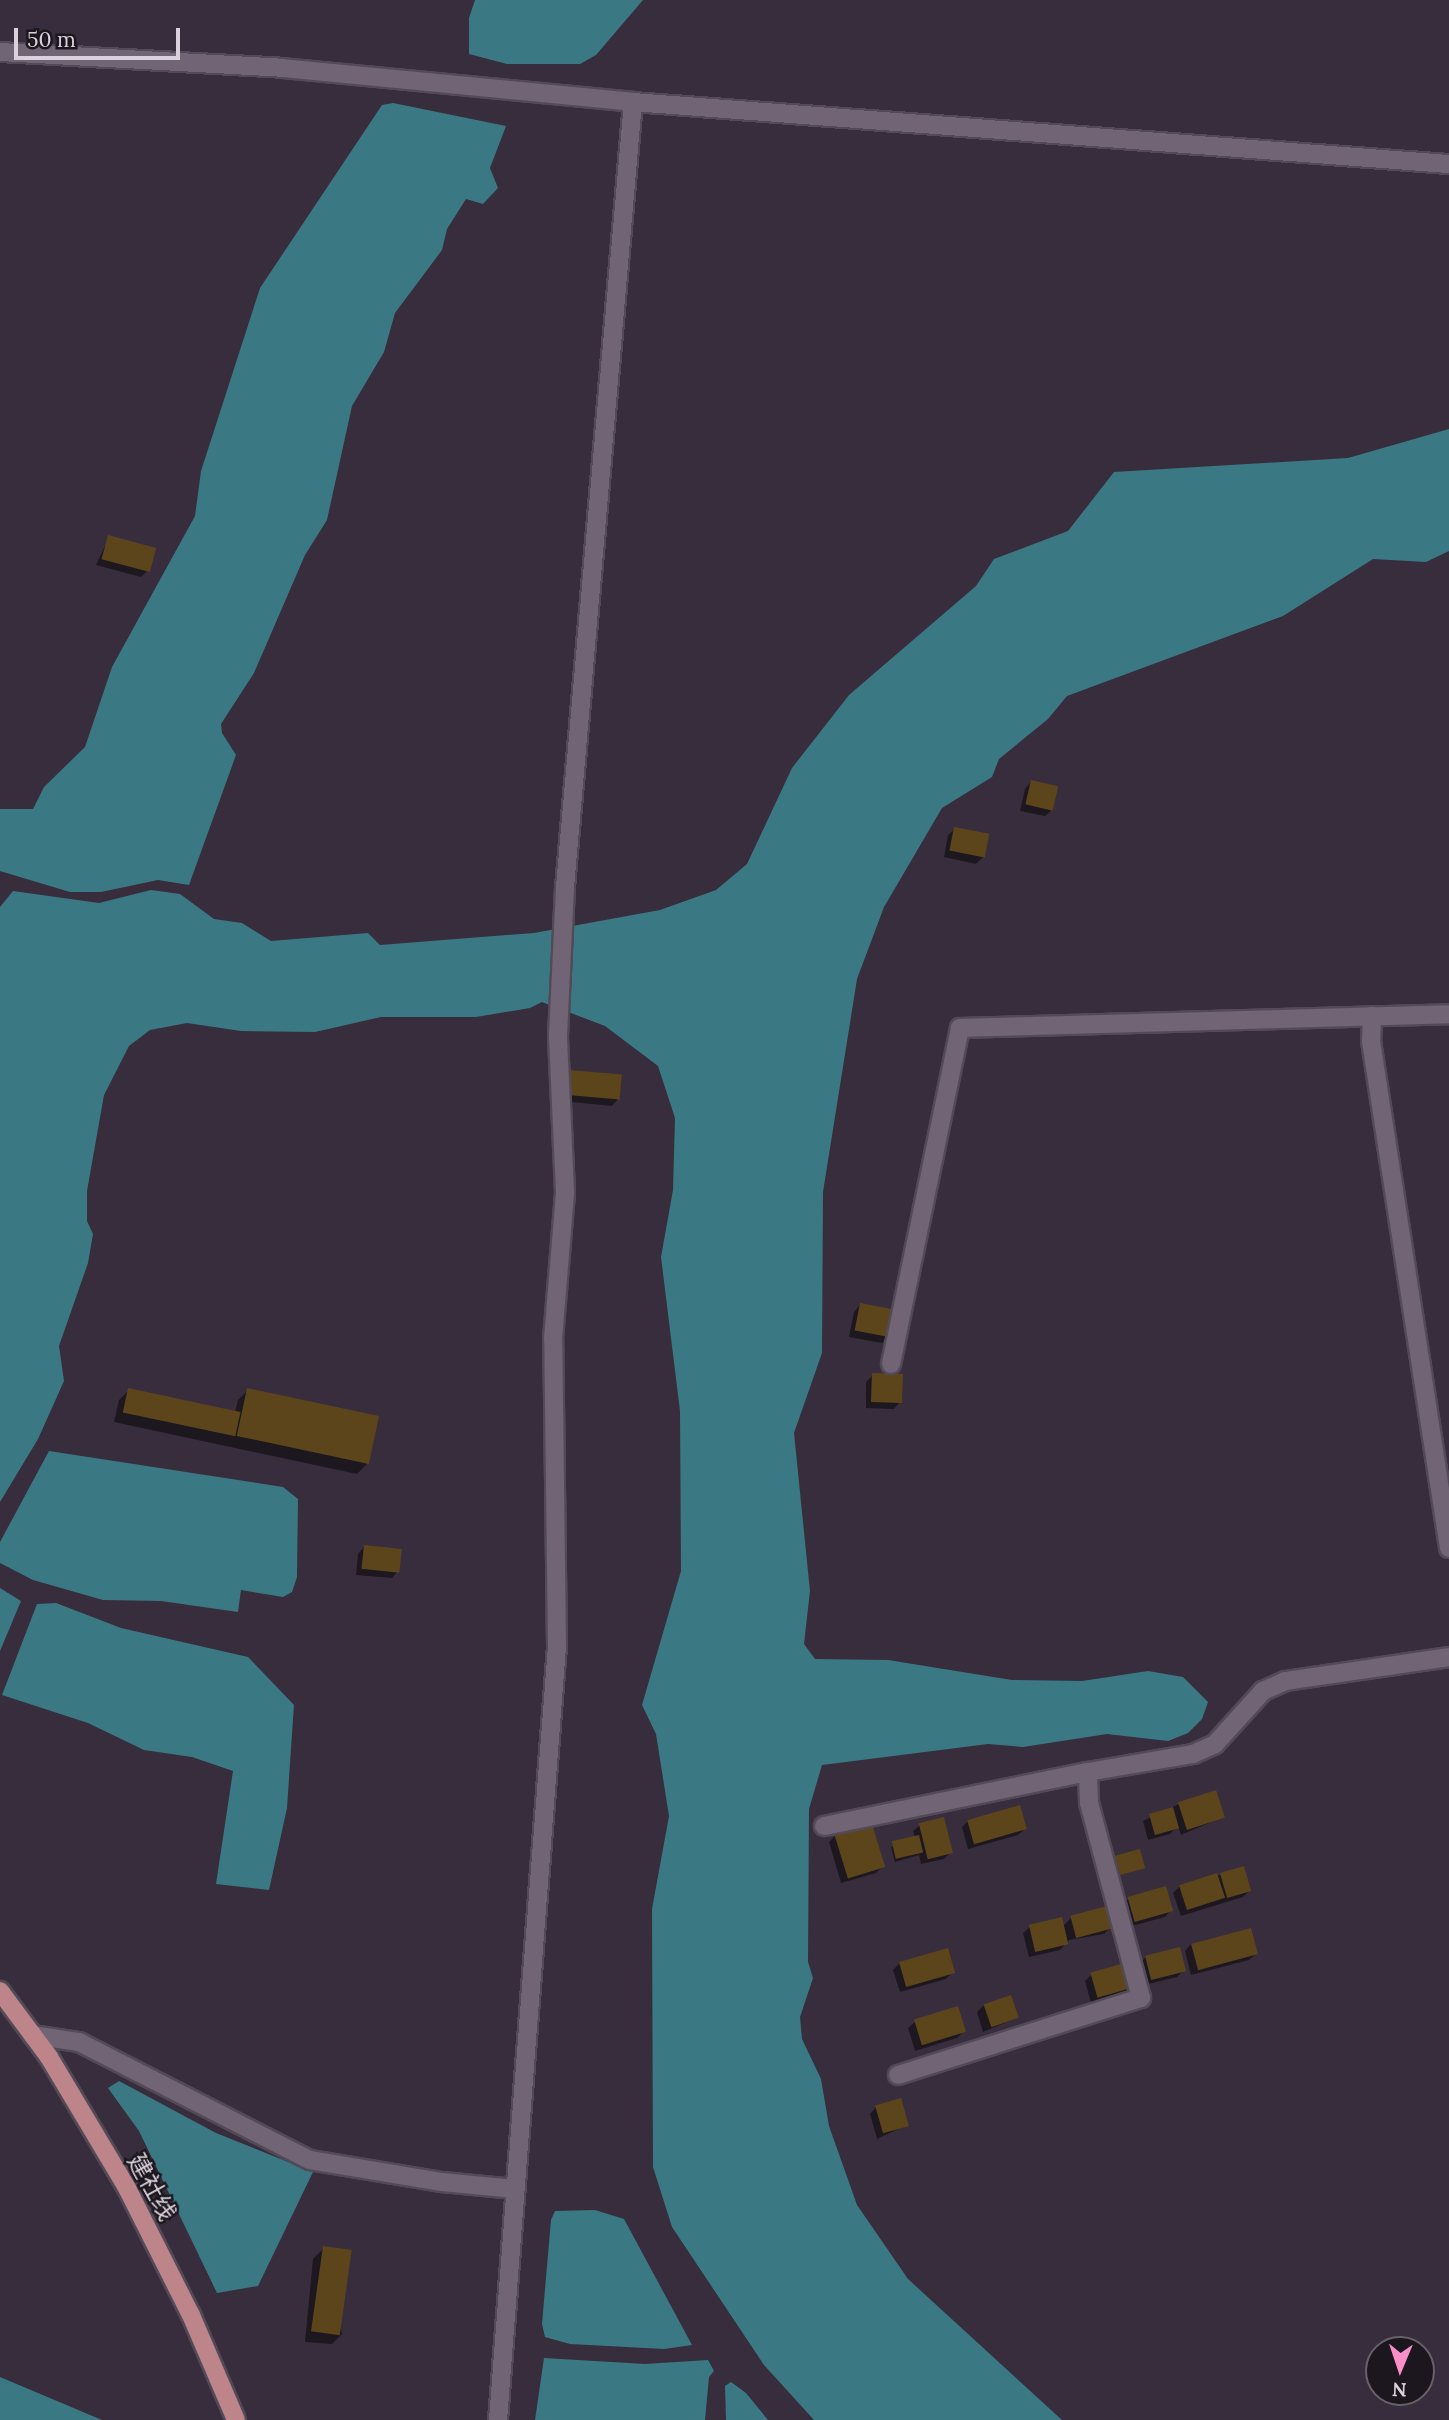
<!DOCTYPE html>
<meta charset="utf-8">
<style>
body{margin:0}
#map{position:relative;width:1449px;height:2420px;overflow:hidden;background:#382d3c;font-family:Lora,"Noto Sans SC",serif}
div>[style]{position:absolute}
.water>*{inset:0;background:#3a7983}
.shadow>*{inset:0;background:#0007}
.building>*{inset:0;background:#5d451b;transform-origin:0 0}
.roads{filter:drop-shadow(2px 0 #534a57) drop-shadow(-2px 0 #534a57) drop-shadow(0 2px #534a57) drop-shadow(0 -2px #534a57)}
.minor>*{height:18px;margin:-9px;padding:0 9px;transform-origin:9px;border-radius:9px;background:#706475}
.major>*{height:18px;margin:-9px;padding:0 9px;transform-origin:9px;border-radius:9px;background:#bd848a}
span{translate:-50% -50%;white-space:nowrap;text-align:center;line-height:1.15;-webkit-text-stroke:5px #1c171e;paint-order:stroke}
.street-label{font-size:24px;color:#d9d1db}
.north{position:absolute;left:1365px;top:2336px;width:70px;height:70px;box-sizing:border-box;background:#1c171e;border:2px solid #68616a;border-radius:50%;rotate:182deg;font-size:19px;font-weight:700;line-height:28px;text-align:center;color:#d9d1db}
.north::after{content:'';display:block;margin:auto;width:24px;height:32px;background:#f98fc9;clip-path:polygon(50% 0,100% 100%,50% 72%,0 100%)}
.scale{position:absolute;left:14px;top:28px;width:166px;height:32px;box-sizing:border-box;border:4px solid #d9d1db;border-top:0;padding-left:9px;font-size:21px;line-height:24px;white-space:nowrap;color:#d9d1db;-webkit-text-stroke:5px #1c171e;paint-order:stroke}
</style>
<div id="map">
<div class="water">
<div style="clip-path:polygon(475px 0,643px 0,596px 55px,580px 64px,507px 64px,469px 54px,469px 18px)"></div>
<div style="clip-path:polygon(393px 103px,506px 126px,490px 168px,498px 188px,483px 204px,466px 199px,447px 229px,442px 250px,395px 313px,384px 352px,352px 406px,327px 520px,305px 555px,254px 673px,221px 724px,222px 733px,236px 755px,189px 885px,158px 880px,101px 892px,70px 892px,0 871px,0 809px,33px 809px,44px 787px,85px 747px,112px 667px,195px 516px,201px 471px,260px 288px,382px 105px)"></div>
<div style="clip-path:polygon(1449px 429px,1449px 551px,1426px 562px,1373px 559px,1283px 616px,1067px 696px,1048px 719px,999px 759px,992px 777px,942px 808px,884px 907px,857px 979px,823px 1192px,822px 1353px,794px 1433px,810px 1591px,804px 1644px,815px 1659px,888px 1660px,1012px 1680px,1082px 1681px,1148px 1671px,1183px 1677px,1208px 1702px,1202px 1719px,1188px 1733px,1168px 1741px,1107px 1734px,1023px 1747px,988px 1744px,822px 1765px,809px 1809px,808px 1962px,813px 1978px,800px 2017px,802px 2039px,821px 2079px,829px 2126px,857px 2205px,908px 2279px,1062px 2420px,814px 2420px,764px 2365px,672px 2227px,653px 2167px,652px 1909px,669px 1816px,656px 1734px,642px 1705px,681px 1571px,680px 1411px,661px 1257px,673px 1190px,675px 1118px,658px 1066px,605px 1026px,542px 1002px,530px 1008px,476px 1017px,381px 1017px,315px 1032px,241px 1031px,187px 1023px,150px 1030px,129px 1046px,104px 1095px,87px 1191px,87px 1221px,93px 1234px,88px 1263px,59px 1346px,64px 1381px,38px 1439px,0 1502px,0 907px,13px 891px,99px 903px,151px 890px,180px 894px,214px 919px,242px 923px,271px 941px,368px 933px,380px 945px,534px 933px,660px 910px,716px 890px,747px 864px,792px 768px,849px 695px,976px 586px,994px 559px,1068px 531px,1114px 472px,1348px 458px)"></div>
<div style="clip-path:polygon(49px 1451px,283px 1487px,298px 1499px,297px 1577px,292px 1592px,283px 1597px,241px 1590px,238px 1612px,161px 1601px,103px 1600px,33px 1580px,0 1563px,0 1542px)"></div>
<div style="clip-path:polygon(0 1588px,21px 1601px,0 1651px)"></div>
<div style="clip-path:polygon(56px 1603px,121px 1628px,248px 1657px,294px 1705px,287px 1808px,269px 1890px,216px 1884px,233px 1771px,192px 1757px,144px 1750px,88px 1723px,2px 1695px,37px 1604px)"></div>
<div style="clip-path:polygon(119px 2081px,216px 2133px,313px 2172px,258px 2286px,217px 2293px,139px 2131px,108px 2088px)"></div>
<div style="clip-path:polygon(595px 2210px,624px 2219px,692px 2345px,664px 2349px,570px 2344px,545px 2337px,542px 2324px,551px 2220px,555px 2211px)"></div>
<div style="clip-path:polygon(544px 2358px,645px 2364px,708px 2360px,714px 2371px,709px 2377px,705px 2420px,535px 2420px)"></div>
<div style="clip-path:polygon(0 2377px,102px 2420px,0 2420px)"></div>
<div style="clip-path:polygon(731px 2382px,746px 2393px,768px 2420px,726px 2420px,725px 2386px)"></div>
</div>
<div class="shadow">
<div style="clip-path:polygon(109px 537px,148px 570px,141px 577px,96px 565px)"></div>
<div style="clip-path:polygon(1031px 782px,1052px 810px,1045px 816px,1020px 811px,1025px 789px)"></div>
<div style="clip-path:polygon(955px 829px,983px 857px,976px 864px,944px 857px,948px 835px)"></div>
<div style="clip-path:polygon(571px 1072px,618px 1099px,612px 1106px,562px 1101px,564px 1079px)"></div>
<div style="clip-path:polygon(860px 1305px,888px 1336px,882px 1343px,849px 1337px,854px 1312px)"></div>
<div style="clip-path:polygon(873px 1375px,900px 1402px,894px 1409px,866px 1408px,866px 1382px)"></div>
<div style="clip-path:polygon(129px 1390px,235px 1412px,238px 1400px,248px 1390px,367px 1464px,357px 1474px,114px 1422px,119px 1400px)"></div>
<div style="clip-path:polygon(364px 1547px,398px 1571px,392px 1578px,356px 1575px,358px 1554px)"></div>
<div style="clip-path:polygon(1179px 1804px,1223px 1817px,1181px 1835px,1178px 1826px,1170px 1834px,1148px 1840px,1143px 1821px)"></div>
<div style="clip-path:polygon(968px 1821px,1025px 1829px,1018px 1835px,968px 1849px,962px 1827px)"></div>
<div style="clip-path:polygon(920px 1825px,951px 1852px,944px 1859px,921px 1864px,919px 1855px,895px 1862px,891px 1847px,915px 1838px,913px 1831px)"></div>
<div style="clip-path:polygon(835px 1836px,883px 1866px,876px 1873px,841px 1883px,829px 1842px)"></div>
<div style="clip-path:polygon(1116px 1857px,1143px 1867px,1117px 1876px)"></div>
<div style="clip-path:polygon(1221px 1875px,1249px 1891px,1243px 1897px,1181px 1916px,1173px 1893px,1180px 1886px)"></div>
<div style="clip-path:polygon(1128px 1899px,1171px 1910px,1165px 1917px,1128px 1927px,1122px 1905px)"></div>
<div style="clip-path:polygon(1071px 1918px,1111px 1927px,1104px 1934px,1069px 1940px,1060px 1950px,1029px 1957px,1023px 1933px,1030px 1927px,1062px 1927px)"></div>
<div style="clip-path:polygon(1191px 1944px,1256px 1954px,1249px 1960px,1191px 1975px,1185px 1951px)"></div>
<div style="clip-path:polygon(1146px 1957px,1184px 1970px,1177px 1977px,1144px 1985px,1139px 1964px)"></div>
<div style="clip-path:polygon(900px 1963px,953px 1972px,946px 1979px,900px 1992px,893px 1970px)"></div>
<div style="clip-path:polygon(1091px 1975px,1129px 1988px,1123px 1994px,1091px 2003px,1085px 1981px)"></div>
<div style="clip-path:polygon(984px 2005px,1017px 2018px,983px 2032px,977px 2012px)"></div>
<div style="clip-path:polygon(915px 2022px,964px 2031px,957px 2038px,915px 2051px,908px 2028px)"></div>
<div style="clip-path:polygon(876px 2107px,907px 2125px,877px 2139px,870px 2114px)"></div>
<div style="clip-path:polygon(324px 2248px,342px 2334px,332px 2344px,305px 2342px,313px 2259px)"></div>
</div>
<div class="building">
<div style="left:108px;top:535px;width:50px;height:25px;rotate:15deg"></div>
<div style="left:1031px;top:780px;width:28px;height:25px;rotate:13deg"></div>
<div style="left:954px;top:827px;width:36px;height:24px;rotate:11deg"></div>
<div style="left:570px;top:1070px;width:52px;height:25px;rotate:5deg"></div>
<div style="left:860px;top:1303px;width:36px;height:28px;rotate:11deg"></div>
<div style="left:872px;top:1373px;width:31px;height:29px;rotate:2deg"></div>
<div style="left:128px;top:1388px;width:115px;height:25px;rotate:12deg"></div>
<div style="left:247px;top:1388px;width:135px;height:49px;rotate:12deg"></div>
<div style="left:364px;top:1545px;width:38px;height:24px;rotate:6deg"></div>
<div style="left:1216px;top:1790px;width:29px;height:40px;rotate:72deg"></div>
<div style="left:1020px;top:1805px;width:25px;height:55px;rotate:74deg"></div>
<div style="left:1173px;top:1807px;width:22px;height:25px;rotate:74deg"></div>
<div style="left:944px;top:1817px;width:37px;height:26px;rotate:76deg"></div>
<div style="left:872px;top:1824px;width:45px;height:39px;rotate:73deg"></div>
<div style="left:919px;top:1835px;width:18px;height:28px;rotate:77deg"></div>
<div style="left:1140px;top:1849px;width:20px;height:26px;rotate:75deg"></div>
<div style="left:1244px;top:1866px;width:26px;height:25px;rotate:74deg"></div>
<div style="left:1217px;top:1873px;width:26px;height:40px;rotate:72deg"></div>
<div style="left:1166px;top:1886px;width:26px;height:40px;rotate:74deg"></div>
<div style="left:1107px;top:1906px;width:23px;height:38px;rotate:75deg"></div>
<div style="left:1062px;top:1917px;width:28px;height:34px;rotate:77deg"></div>
<div style="left:1251px;top:1928px;width:27px;height:62px;rotate:75deg"></div>
<div style="left:1180px;top:1947px;width:25px;height:36px;rotate:76deg"></div>
<div style="left:948px;top:1948px;width:26px;height:51px;rotate:74deg"></div>
<div style="left:1124px;top:1963px;width:26px;height:35px;rotate:74deg"></div>
<div style="left:1011px;top:1995px;width:24px;height:29px;rotate:71deg"></div>
<div style="left:958px;top:2006px;width:27px;height:46px;rotate:73deg"></div>
<div style="left:901px;top:2098px;width:29px;height:27px;rotate:74deg"></div>
<div style="left:323px;top:2246px;width:29px;height:86px;rotate:8deg"></div>
</div>
<div class="roads">
<div class="minor">
<div style="left:0;top:52px;width:282px;rotate:3.2deg"></div>
<div style="left:282px;top:68px;width:353px;rotate:5.5deg"></div>
<div style="left:633px;top:102px;width:818px;rotate:4.35deg"></div>
<div style="left:1372px;top:1016px;width:25px;rotate:92deg"></div>
<div style="left:1371px;top:1041px;width:513px;rotate:81.25deg"></div>
<div style="left:891px;top:1364px;width:343px;rotate:-78.4deg"></div>
<div style="left:960px;top:1028px;width:489px;rotate:-1.6deg"></div>
<div style="left:824px;top:1826px;width:269px;rotate:-11.6deg"></div>
<div style="left:32px;top:2035px;width:48px;rotate:8.5deg"></div>
<div style="left:79px;top:2042px;width:259px;rotate:27.1deg"></div>
<div style="left:310px;top:2160px;width:134px;rotate:9.5deg"></div>
<div style="left:442px;top:2182px;width:73px;rotate:5.5deg"></div>
<div style="left:898px;top:2075px;width:255px;rotate:-17.6deg"></div>
<div style="left:1141px;top:1998px;width:202px;rotate:-104.9deg"></div>
<div style="left:1089px;top:1803px;width:31px;rotate:-92deg"></div>
<div style="left:1088px;top:1772px;width:107px;rotate:-9.7deg"></div>
<div style="left:1193px;top:1754px;width:24px;rotate:-24deg"></div>
<div style="left:1215px;top:1744px;width:72px;rotate:-47.8deg"></div>
<div style="left:1263px;top:1691px;width:24px;rotate:-24deg"></div>
<div style="left:1285px;top:1681px;width:166px;rotate:-8.3deg"></div>
<div style="left:498px;top:2420px;width:775px;rotate:-85.64deg"></div>
<div style="left:557px;top:1647px;width:308px;rotate:-90.7deg"></div>
<div style="left:553px;top:1339px;width:147px;rotate:-85.3deg"></div>
<div style="left:565px;top:1192px;width:156px;rotate:-92.6deg"></div>
<div style="left:558px;top:1036px;width:149px;rotate:-87.3deg"></div>
<div style="left:565px;top:887px;width:788px;rotate:-85.05deg"></div>
</div>
<div class="major">
<div style="left:0;top:1991px;width:82px;rotate:53.4deg"></div>
<div style="left:49px;top:2057px;width:152px;rotate:59.2deg"></div>
<div style="left:127px;top:2188px;width:142px;rotate:63.3deg"></div>
<div style="left:191px;top:2315px;width:114px;rotate:66.8deg"></div>
</div>
</div>
<div class="street-label">
<span style="left:152px;top:2187px;rotate:61deg">建社线</span>
</div>
<div class="north">N</div>
<div class="scale">50 m</div>
</div>
